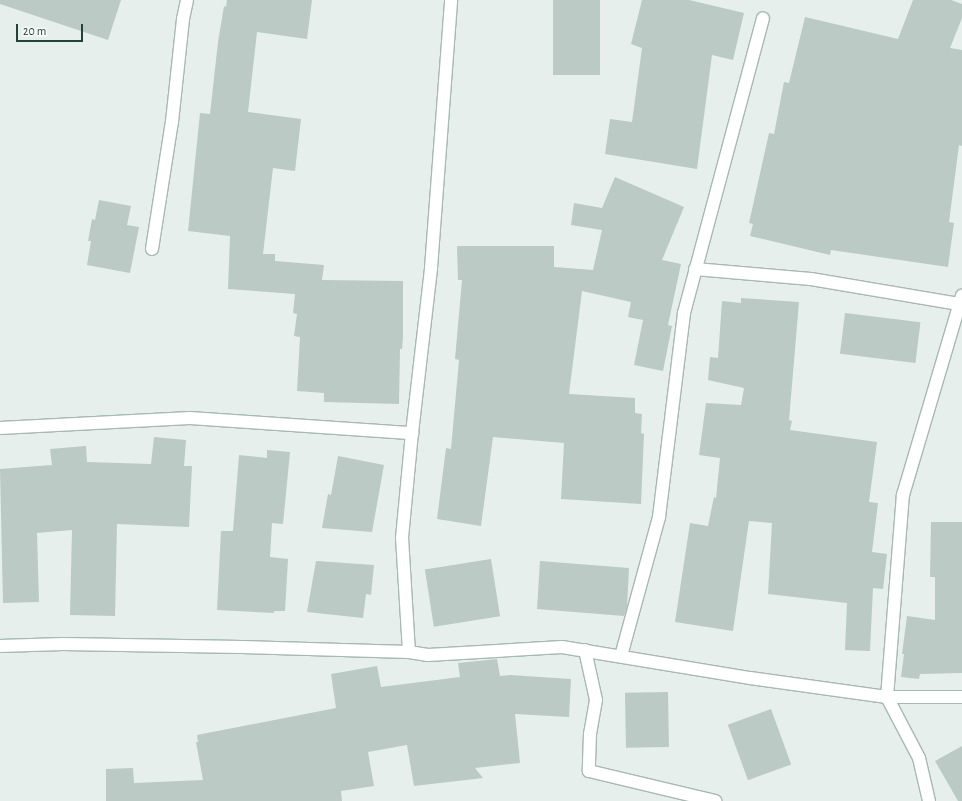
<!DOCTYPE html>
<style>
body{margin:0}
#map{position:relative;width:962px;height:801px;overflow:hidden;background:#e6efeb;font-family:"Alegreya Sans",sans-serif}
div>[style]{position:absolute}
.building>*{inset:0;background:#bbcac4;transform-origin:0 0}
.roads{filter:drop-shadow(1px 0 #a8b8b2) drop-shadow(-1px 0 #a8b8b2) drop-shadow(0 1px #a8b8b2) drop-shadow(0 -1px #a8b8b2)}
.street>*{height:12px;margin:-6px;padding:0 6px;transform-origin:6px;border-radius:6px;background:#fff}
span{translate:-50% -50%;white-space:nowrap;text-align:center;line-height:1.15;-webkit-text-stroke:3px #f7fbf9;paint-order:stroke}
.scale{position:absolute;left:16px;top:24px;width:67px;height:18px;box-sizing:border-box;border:2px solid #24423a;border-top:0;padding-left:5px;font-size:12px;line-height:14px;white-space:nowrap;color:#24423a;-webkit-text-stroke:3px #f7fbf9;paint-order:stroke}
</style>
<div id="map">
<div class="building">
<div style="clip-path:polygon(0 0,121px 0,108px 40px,0 4px)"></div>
<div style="clip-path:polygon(227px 0,312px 0,307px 39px,257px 32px,248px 112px,301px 119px,295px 171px,273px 168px,263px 254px,275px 254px,275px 261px,324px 265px,322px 280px,403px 281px,403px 337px,402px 349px,400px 349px,399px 404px,324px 402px,324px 393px,297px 391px,300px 337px,294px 336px,297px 314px,293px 313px,295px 294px,228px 289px,230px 236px,188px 231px,200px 113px,210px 114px,218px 42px,224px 6px,226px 7px)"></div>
<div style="left:553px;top:0;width:47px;height:75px"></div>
<div style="clip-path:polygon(642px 0,689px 0,744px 13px,733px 60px,712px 55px,697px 169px,605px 154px,610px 119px,632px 122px,642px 48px,631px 44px)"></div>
<div style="clip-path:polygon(913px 0,951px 0,962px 4px,962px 18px,950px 48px,962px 50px,962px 146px,959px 145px,949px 222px,954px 223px,948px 267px,831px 250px,830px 255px,750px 236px,753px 224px,749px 223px,769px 133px,774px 134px,784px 82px,789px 83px,805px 17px,898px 39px)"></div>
<div style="clip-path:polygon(615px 177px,684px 207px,662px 260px,681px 264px,668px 325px,672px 326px,663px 371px,634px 365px,643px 320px,628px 317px,631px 302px,582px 291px,569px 394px,635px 398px,635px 413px,642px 414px,641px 433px,644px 434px,641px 504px,561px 499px,564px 443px,493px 437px,481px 526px,437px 519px,446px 448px,451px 449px,459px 360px,455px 359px,462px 280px,458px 280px,457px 246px,554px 246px,554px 267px,593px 270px,602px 230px,571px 225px,574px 203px,602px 208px)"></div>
<div style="clip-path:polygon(99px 200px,131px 206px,127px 225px,139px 227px,130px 273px,87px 265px,91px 241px,88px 241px,92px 219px,95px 220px)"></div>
<div style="clip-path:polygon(741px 298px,799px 302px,789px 420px,792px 421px,790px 430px,877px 442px,869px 502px,878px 503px,872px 552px,887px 554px,883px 589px,873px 588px,870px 651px,845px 650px,847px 603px,768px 594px,772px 523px,749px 521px,733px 631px,675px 622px,690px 523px,708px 526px,714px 497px,716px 498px,720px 458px,699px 455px,706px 403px,741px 405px,744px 388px,708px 380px,710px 357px,718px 358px,722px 301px,741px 303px)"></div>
<div style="left:845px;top:313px;width:76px;height:41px;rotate:7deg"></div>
<div style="clip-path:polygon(154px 437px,186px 440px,184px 466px,192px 466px,189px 527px,117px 524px,115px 616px,70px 615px,72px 530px,37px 533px,39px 602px,3px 603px,0 469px,52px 465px,50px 449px,86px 446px,87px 462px,151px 464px)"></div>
<div style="clip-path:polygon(267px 450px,290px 452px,283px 524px,272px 523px,270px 557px,288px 559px,285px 611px,274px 611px,274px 613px,217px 610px,221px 531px,233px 531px,239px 455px,267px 458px)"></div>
<div style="clip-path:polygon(338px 456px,384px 465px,372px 532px,322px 528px,328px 494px,331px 495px)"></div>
<div style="clip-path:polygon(931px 522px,962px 522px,962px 673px,920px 674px,919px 679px,901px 677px,904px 654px,902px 654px,907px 616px,935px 620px,935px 577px,930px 577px)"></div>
<div style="left:491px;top:559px;width:58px;height:67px;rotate:81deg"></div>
<div style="clip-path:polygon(316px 561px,374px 565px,371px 595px,366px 594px,363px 618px,307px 612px)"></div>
<div style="clip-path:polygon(540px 561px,629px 568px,627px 607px,624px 616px,537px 609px)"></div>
<div style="clip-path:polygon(497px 659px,500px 676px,510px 675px,571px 679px,569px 717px,515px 714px,520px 763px,475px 768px,483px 778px,414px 786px,407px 745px,368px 752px,374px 786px,341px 791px,342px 801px,106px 801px,106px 769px,133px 768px,134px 783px,203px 780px,196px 742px,198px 742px,197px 735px,336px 708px,331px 674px,377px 666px,381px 687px,460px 677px,458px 663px)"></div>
<div style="left:668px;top:692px;width:55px;height:43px;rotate:89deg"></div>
<div style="left:771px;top:709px;width:59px;height:46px;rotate:70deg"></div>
<div style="clip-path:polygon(962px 746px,962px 801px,958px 801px,935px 761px)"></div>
</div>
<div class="roads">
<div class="street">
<div style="left:152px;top:249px;width:129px;rotate:-81.1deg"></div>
<div style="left:172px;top:122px;width:104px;rotate:-83.9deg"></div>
<div style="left:183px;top:19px;width:19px;rotate:-78deg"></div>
<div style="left:695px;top:269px;width:116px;rotate:4.9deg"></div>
<div style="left:811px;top:279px;width:150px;rotate:9.6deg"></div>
<div style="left:0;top:428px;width:190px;rotate:-3deg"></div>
<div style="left:190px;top:418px;width:223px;rotate:3.9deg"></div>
<div style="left:0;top:646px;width:63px;rotate:-1.8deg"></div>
<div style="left:63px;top:644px;width:179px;rotate:1deg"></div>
<div style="left:242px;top:647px;width:167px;rotate:1.7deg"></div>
<div style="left:409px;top:652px;width:19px;rotate:9deg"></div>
<div style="left:428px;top:655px;width:134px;rotate:-3.4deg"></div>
<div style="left:562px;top:647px;width:191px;rotate:9.4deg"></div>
<div style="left:750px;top:678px;width:138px;rotate:7.9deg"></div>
<div style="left:887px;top:697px;width:75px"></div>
<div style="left:585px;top:650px;width:51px;rotate:77.6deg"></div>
<div style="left:596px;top:700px;width:35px;rotate:100deg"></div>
<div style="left:590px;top:734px;width:37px;rotate:92deg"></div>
<div style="left:589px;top:771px;width:130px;rotate:13.4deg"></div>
<div style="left:409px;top:652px;width:114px;rotate:-93.5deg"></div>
<div style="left:402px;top:538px;width:105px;rotate:-84.6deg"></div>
<div style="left:412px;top:433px;width:166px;rotate:-83.4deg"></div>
<div style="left:431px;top:268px;width:269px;rotate:-85.7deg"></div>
<div style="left:621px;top:656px;width:144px;rotate:-74.7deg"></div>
<div style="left:659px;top:517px;width:206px;rotate:-83deg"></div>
<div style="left:684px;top:313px;width:305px;rotate:-75deg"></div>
<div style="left:929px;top:801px;width:44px;rotate:-103.1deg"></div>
<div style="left:919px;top:758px;width:69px;rotate:-117.7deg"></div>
<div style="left:887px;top:697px;width:203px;rotate:-85.5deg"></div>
<div style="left:903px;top:495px;width:208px;rotate:-73.5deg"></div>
</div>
</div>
<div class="scale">20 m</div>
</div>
